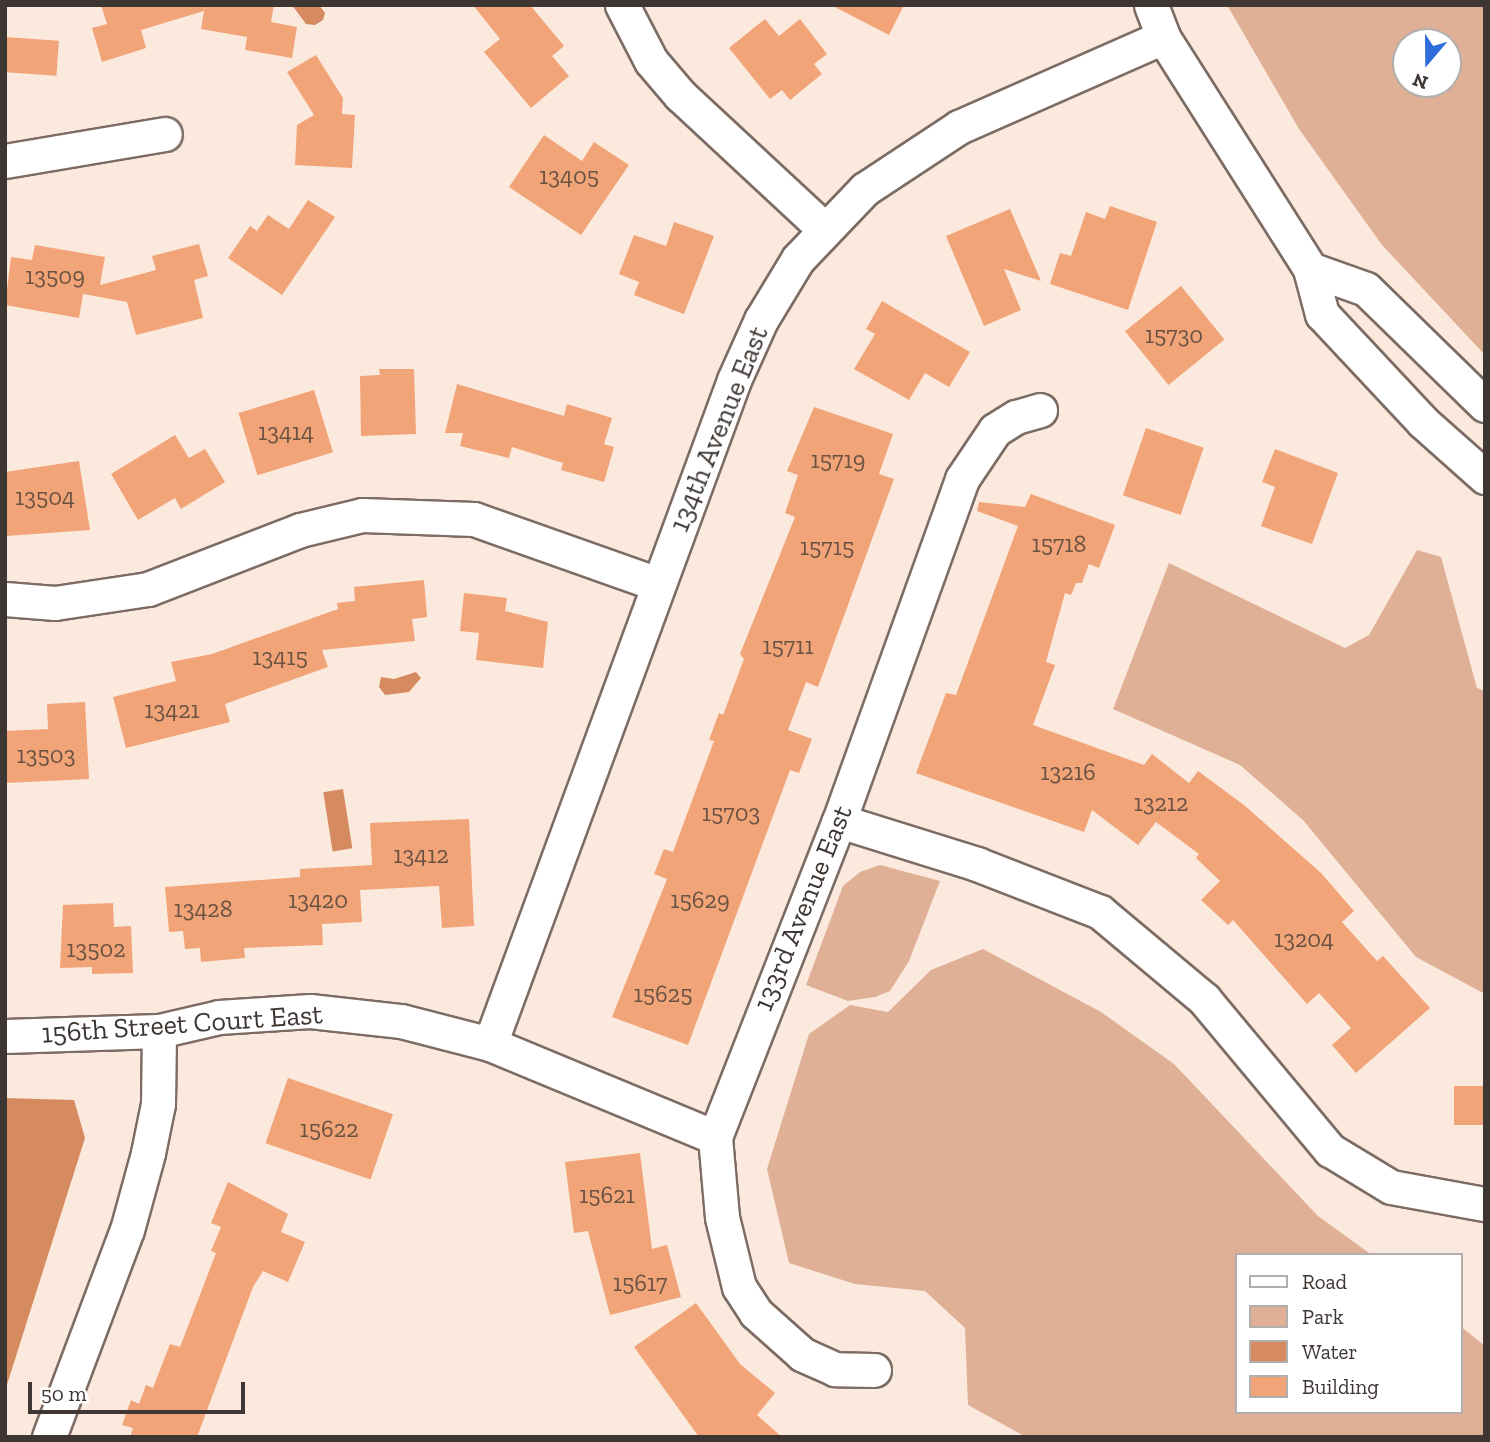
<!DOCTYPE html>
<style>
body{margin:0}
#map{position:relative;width:1490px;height:1442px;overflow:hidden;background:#fce9de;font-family:"Zilla Slab",serif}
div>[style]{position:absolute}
.green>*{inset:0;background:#dfb095}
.water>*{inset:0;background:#d58b5f;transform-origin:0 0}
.building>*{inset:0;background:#f1a477;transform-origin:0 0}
.roads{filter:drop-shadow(2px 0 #7d6c63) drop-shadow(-2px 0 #7d6c63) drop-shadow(0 2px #7d6c63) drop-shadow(0 -2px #7d6c63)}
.minor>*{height:33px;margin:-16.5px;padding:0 16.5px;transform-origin:16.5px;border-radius:16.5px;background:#fff}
span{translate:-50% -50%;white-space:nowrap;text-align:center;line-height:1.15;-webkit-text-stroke:5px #fff;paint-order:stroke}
.number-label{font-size:24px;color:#6a5243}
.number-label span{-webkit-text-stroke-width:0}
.street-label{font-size:28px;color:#3d3632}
.frame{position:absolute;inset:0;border:7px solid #3d3632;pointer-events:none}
.legend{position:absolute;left:1235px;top:1253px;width:228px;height:161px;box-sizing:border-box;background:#fff;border:2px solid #b1afad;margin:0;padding:9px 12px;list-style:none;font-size:21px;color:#3d3632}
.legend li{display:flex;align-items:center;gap:14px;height:35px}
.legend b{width:35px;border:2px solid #b1afad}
.north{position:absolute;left:1392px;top:28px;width:70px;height:70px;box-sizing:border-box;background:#fff;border:2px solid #b1afad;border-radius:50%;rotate:200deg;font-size:19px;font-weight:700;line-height:28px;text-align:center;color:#3d3632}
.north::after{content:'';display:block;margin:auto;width:24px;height:32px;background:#306dda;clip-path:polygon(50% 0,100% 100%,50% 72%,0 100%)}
.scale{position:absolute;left:28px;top:1382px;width:217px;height:32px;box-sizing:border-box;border:4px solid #3d3632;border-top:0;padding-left:9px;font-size:21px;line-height:24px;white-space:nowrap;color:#3d3632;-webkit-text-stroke:5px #fff;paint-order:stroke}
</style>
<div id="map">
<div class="green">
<div style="clip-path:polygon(evenodd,1227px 5px,1485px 5px,1485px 355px,1382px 245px,1299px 129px,1227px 5px,1406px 42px,1448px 42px,1448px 84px,1406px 84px,1406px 42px)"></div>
<div style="clip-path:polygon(1417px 550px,1441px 557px,1477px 688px,1485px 691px,1485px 994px,1416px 957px,1303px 820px,1240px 765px,1113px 709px,1169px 563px,1345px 648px,1369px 635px)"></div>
<div style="clip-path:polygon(880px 865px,940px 881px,909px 961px,890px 991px,875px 997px,848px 1001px,806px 985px,843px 886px,860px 872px)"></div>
<div style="clip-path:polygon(983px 949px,1101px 1012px,1174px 1064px,1318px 1216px,1372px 1255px,1236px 1255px,1236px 1412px,1460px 1412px,1460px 1326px,1485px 1346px,1485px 1437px,1026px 1437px,968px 1405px,965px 1328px,925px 1291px,855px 1284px,789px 1263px,767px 1169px,809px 1034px,850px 1005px,888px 1012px,931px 970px)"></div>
</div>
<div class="water">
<div style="clip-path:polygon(292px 5px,319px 5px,325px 13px,323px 20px,315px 25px,306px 24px)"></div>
<div style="clip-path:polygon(416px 672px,421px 678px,409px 692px,385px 695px,379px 687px,381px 677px,394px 679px)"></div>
<div style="left:343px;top:789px;width:60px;height:20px;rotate:81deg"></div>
<div style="clip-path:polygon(5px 1098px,74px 1100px,85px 1138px,5px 1391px)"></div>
</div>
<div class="building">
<div style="clip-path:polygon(101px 5px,204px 5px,204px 10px,205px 5px,274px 5px,271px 22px,297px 27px,292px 58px,245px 50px,247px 37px,201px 29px,204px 11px,141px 30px,146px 48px,102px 62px,92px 28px,107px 24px)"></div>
<div style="clip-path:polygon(473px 5px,530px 5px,564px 46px,552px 56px,569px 76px,531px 108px,484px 52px,500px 39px)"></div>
<div style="clip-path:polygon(831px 5px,904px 5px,889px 35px)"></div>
<div style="clip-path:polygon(765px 19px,779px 36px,800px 19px,827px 54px,814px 64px,822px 74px,790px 100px,782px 90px,770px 99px,729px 48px)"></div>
<div style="left:5px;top:37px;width:54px;height:35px;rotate:4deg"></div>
<div style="clip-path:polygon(316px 55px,343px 98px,342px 114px,355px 115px,352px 168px,295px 165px,297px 125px,314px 115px,287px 72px)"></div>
<div style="clip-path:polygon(544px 135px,582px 161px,594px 142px,629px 165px,581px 235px,509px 187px)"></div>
<div style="clip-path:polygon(308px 200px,335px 217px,282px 295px,228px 258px,250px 226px,257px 231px,268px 215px,289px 229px)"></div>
<div style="clip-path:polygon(1110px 206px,1157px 222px,1128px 310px,1050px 284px,1060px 253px,1071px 256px,1086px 212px,1105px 219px)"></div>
<div style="clip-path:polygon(1010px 209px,1041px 281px,1004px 269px,1021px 310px,984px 326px,946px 236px)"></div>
<div style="clip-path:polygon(674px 222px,714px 236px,684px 314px,634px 295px,639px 282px,619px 274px,634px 235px,666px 246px)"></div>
<div style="clip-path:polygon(199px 244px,208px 276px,194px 280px,203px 318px,136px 335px,127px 302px,83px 294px,79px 318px,5px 305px,11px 257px,32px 260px,35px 245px,105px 257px,100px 285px,156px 270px,152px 256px)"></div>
<div style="left:1181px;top:286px;width:69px;height:72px;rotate:51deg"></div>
<div style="clip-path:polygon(882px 301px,970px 352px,949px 387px,925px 373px,909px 400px,854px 369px,875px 334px,866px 329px)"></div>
<div style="clip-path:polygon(379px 369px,414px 369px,416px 434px,361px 436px,360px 376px,380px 375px)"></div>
<div style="clip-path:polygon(457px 384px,564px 416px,567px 404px,612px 418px,604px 444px,614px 447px,604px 482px,561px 470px,563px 463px,512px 447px,509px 458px,460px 446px,463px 433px,445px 433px)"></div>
<div style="left:314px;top:390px;width:65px;height:79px;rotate:73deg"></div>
<div style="clip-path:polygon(814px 407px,893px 434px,879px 474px,894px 479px,818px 687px,806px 682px,788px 730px,812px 739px,799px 773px,790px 770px,688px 1045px,612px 1017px,667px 879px,654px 874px,664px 849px,673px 852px,714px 741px,709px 740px,719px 713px,723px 715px,744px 659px,740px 654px,795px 517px,785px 513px,798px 475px,787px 471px)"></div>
<div style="left:1146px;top:428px;width:61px;height:71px;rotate:19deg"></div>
<div style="clip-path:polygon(175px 435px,189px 458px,205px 449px,225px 482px,181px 509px,175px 498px,138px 520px,111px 474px)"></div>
<div style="clip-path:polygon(1275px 449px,1338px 473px,1312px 544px,1261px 526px,1275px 487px,1262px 482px)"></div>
<div style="clip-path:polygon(79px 461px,90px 530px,7px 536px,5px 472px)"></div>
<div style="clip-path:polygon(1031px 494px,1115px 525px,1099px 568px,1089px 564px,1082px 583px,1076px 583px,1071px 595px,1065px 593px,1046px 662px,1055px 665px,1033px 725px,1144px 765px,1152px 754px,1189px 783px,1198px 771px,1244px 805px,1321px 873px,1354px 911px,1342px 922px,1377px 961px,1383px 956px,1430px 1008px,1356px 1073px,1332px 1045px,1351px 1028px,1319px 993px,1307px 1004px,1233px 920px,1228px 925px,1201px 900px,1220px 881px,1196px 858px,1199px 854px,1156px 822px,1138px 845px,1092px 810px,1084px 832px,916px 773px,946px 693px,956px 695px,1018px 526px,977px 511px,979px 502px,1025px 507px)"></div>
<div style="clip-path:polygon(424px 580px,427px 617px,412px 619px,415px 641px,322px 650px,328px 667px,225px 704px,230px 722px,126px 748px,113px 697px,176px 681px,171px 662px,212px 654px,338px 609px,337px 603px,355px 601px,354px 587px)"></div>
<div style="clip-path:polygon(464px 593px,507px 598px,505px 611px,548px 622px,543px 668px,476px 660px,479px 633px,460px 631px)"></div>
<div style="clip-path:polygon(85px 702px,89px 779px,5px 783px,5px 731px,48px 729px,47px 704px)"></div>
<div style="clip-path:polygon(469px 819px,474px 926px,442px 928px,439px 886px,360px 890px,362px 922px,322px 924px,323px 945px,244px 948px,245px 958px,201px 962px,200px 948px,185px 949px,183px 931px,169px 932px,165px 887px,300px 877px,300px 869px,372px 865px,370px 823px)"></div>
<div style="clip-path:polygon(113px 903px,114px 927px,131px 926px,133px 973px,92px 974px,92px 967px,60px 968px,63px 905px)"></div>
<div style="left:288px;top:1078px;width:111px;height:69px;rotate:19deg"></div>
<div style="left:1485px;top:1086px;width:39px;height:31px;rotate:90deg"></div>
<div style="clip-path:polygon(640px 1153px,652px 1249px,667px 1245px,681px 1297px,610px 1315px,588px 1231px,574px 1233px,565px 1162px)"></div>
<div style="clip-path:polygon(228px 1182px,288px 1214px,281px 1232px,305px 1242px,288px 1282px,263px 1271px,253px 1287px,197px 1437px,130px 1437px,133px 1428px,122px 1425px,131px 1400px,139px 1404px,146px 1385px,153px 1388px,170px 1344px,180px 1347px,216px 1253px,211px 1251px,221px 1227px,211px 1223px)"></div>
<div style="clip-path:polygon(696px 1303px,740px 1364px,775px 1393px,757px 1415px,782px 1437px,699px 1437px,634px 1347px)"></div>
</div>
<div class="roads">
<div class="minor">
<div style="left:622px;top:5px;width:63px;rotate:62.6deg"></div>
<div style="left:651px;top:61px;width:45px;rotate:49.5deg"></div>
<div style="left:680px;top:95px;width:197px;rotate:42.9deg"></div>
<div style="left:1151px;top:5px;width:34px;rotate:69deg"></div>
<div style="left:1163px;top:37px;width:275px;rotate:57.6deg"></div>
<div style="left:1310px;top:269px;width:47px;rotate:75.1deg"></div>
<div style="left:1322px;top:314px;width:148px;rotate:46.9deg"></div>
<div style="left:1423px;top:422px;width:83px;rotate:41.6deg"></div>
<div style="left:5px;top:161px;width:162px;rotate:-9.6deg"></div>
<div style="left:1310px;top:269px;width:59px;rotate:19.7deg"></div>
<div style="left:1366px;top:289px;width:166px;rotate:44.3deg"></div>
<div style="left:5px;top:599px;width:50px;rotate:4.6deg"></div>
<div style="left:55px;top:603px;width:94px;rotate:-8.6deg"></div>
<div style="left:148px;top:589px;width:163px;rotate:-21.2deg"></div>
<div style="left:300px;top:530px;width:64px;rotate:-13.6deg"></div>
<div style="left:362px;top:515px;width:112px;rotate:2deg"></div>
<div style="left:474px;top:519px;width:195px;rotate:19.5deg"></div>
<div style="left:839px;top:821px;width:145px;rotate:17.3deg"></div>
<div style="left:977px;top:864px;width:132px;rotate:21.3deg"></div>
<div style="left:1100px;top:912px;width:136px;rotate:39.9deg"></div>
<div style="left:1204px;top:999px;width:197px;rotate:50.2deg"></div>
<div style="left:1330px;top:1150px;width:71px;rotate:31.2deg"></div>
<div style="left:1391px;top:1187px;width:96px;rotate:10.3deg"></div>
<div style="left:5px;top:1036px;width:154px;rotate:-1.9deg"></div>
<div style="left:159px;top:1031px;width:62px;rotate:-13.1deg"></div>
<div style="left:219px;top:1017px;width:91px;rotate:-3.8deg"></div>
<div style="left:310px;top:1011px;width:92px;rotate:6.3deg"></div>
<div style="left:401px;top:1021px;width:92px;rotate:14.5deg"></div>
<div style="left:490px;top:1044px;width:243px;rotate:22.5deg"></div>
<div style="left:490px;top:1044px;width:707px;rotate:-69.82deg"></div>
<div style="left:734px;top:380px;width:66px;rotate:-65.8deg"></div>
<div style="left:761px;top:320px;width:71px;rotate:-58.8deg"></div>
<div style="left:798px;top:259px;width:97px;rotate:-46.3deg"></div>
<div style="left:865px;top:189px;width:113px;rotate:-33.4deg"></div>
<div style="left:959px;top:127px;width:223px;rotate:-23.8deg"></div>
<div style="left:874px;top:1370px;width:39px;rotate:-179deg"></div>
<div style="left:835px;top:1369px;width:36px;rotate:-156deg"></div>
<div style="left:802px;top:1354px;width:62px;rotate:-138.3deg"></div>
<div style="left:756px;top:1313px;width:31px;rotate:-123deg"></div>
<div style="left:739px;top:1287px;width:72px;rotate:-103.7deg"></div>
<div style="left:722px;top:1217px;width:80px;rotate:-95deg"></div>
<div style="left:715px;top:1137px;width:339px;rotate:-68.6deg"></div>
<div style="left:839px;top:821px;width:363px;rotate:-70.2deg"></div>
<div style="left:962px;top:479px;width:59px;rotate:-56deg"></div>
<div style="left:995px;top:430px;width:25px;rotate:-32deg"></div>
<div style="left:1016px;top:417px;width:25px;rotate:-16deg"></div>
<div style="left:49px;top:1437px;width:221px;rotate:-69.4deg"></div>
<div style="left:127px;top:1230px;width:80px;rotate:-74.7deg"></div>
<div style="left:148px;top:1153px;width:50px;rotate:-78.5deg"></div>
<div style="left:158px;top:1104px;width:73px;rotate:-89.2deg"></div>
</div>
</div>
<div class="number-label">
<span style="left:569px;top:176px">13405</span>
<span style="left:55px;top:276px">13509</span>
<span style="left:1174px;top:335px">15730</span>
<span style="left:286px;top:432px">13414</span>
<span style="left:838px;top:460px">15719</span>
<span style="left:45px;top:497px">13504</span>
<span style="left:1059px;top:544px">15718</span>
<span style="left:827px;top:547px">15715</span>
<span style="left:788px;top:646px">15711</span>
<span style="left:280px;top:657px">13415</span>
<span style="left:172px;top:710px">13421</span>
<span style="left:46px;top:755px">13503</span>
<span style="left:1068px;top:772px">13216</span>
<span style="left:1161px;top:803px">13212</span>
<span style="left:731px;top:813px">15703</span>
<span style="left:421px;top:855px">13412</span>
<span style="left:318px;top:900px">13420</span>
<span style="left:700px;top:900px">15629</span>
<span style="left:203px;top:909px">13428</span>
<span style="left:1304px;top:939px">13204</span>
<span style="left:96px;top:949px">13502</span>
<span style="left:663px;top:994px">15625</span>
<span style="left:329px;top:1129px">15622</span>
<span style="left:607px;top:1195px">15621</span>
<span style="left:640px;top:1283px">15617</span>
</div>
<div class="street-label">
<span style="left:719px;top:429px;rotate:-68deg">134th Avenue East</span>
<span style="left:803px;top:908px;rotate:-68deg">133rd Avenue East</span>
<span style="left:182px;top:1024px;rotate:-4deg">156th Street Court East</span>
</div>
<div class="frame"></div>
<ul class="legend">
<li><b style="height:9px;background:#fff"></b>Road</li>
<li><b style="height:19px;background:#dfb095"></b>Park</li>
<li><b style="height:19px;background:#d58b5f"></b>Water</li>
<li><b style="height:19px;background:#f1a477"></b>Building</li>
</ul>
<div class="north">N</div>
<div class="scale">50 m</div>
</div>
